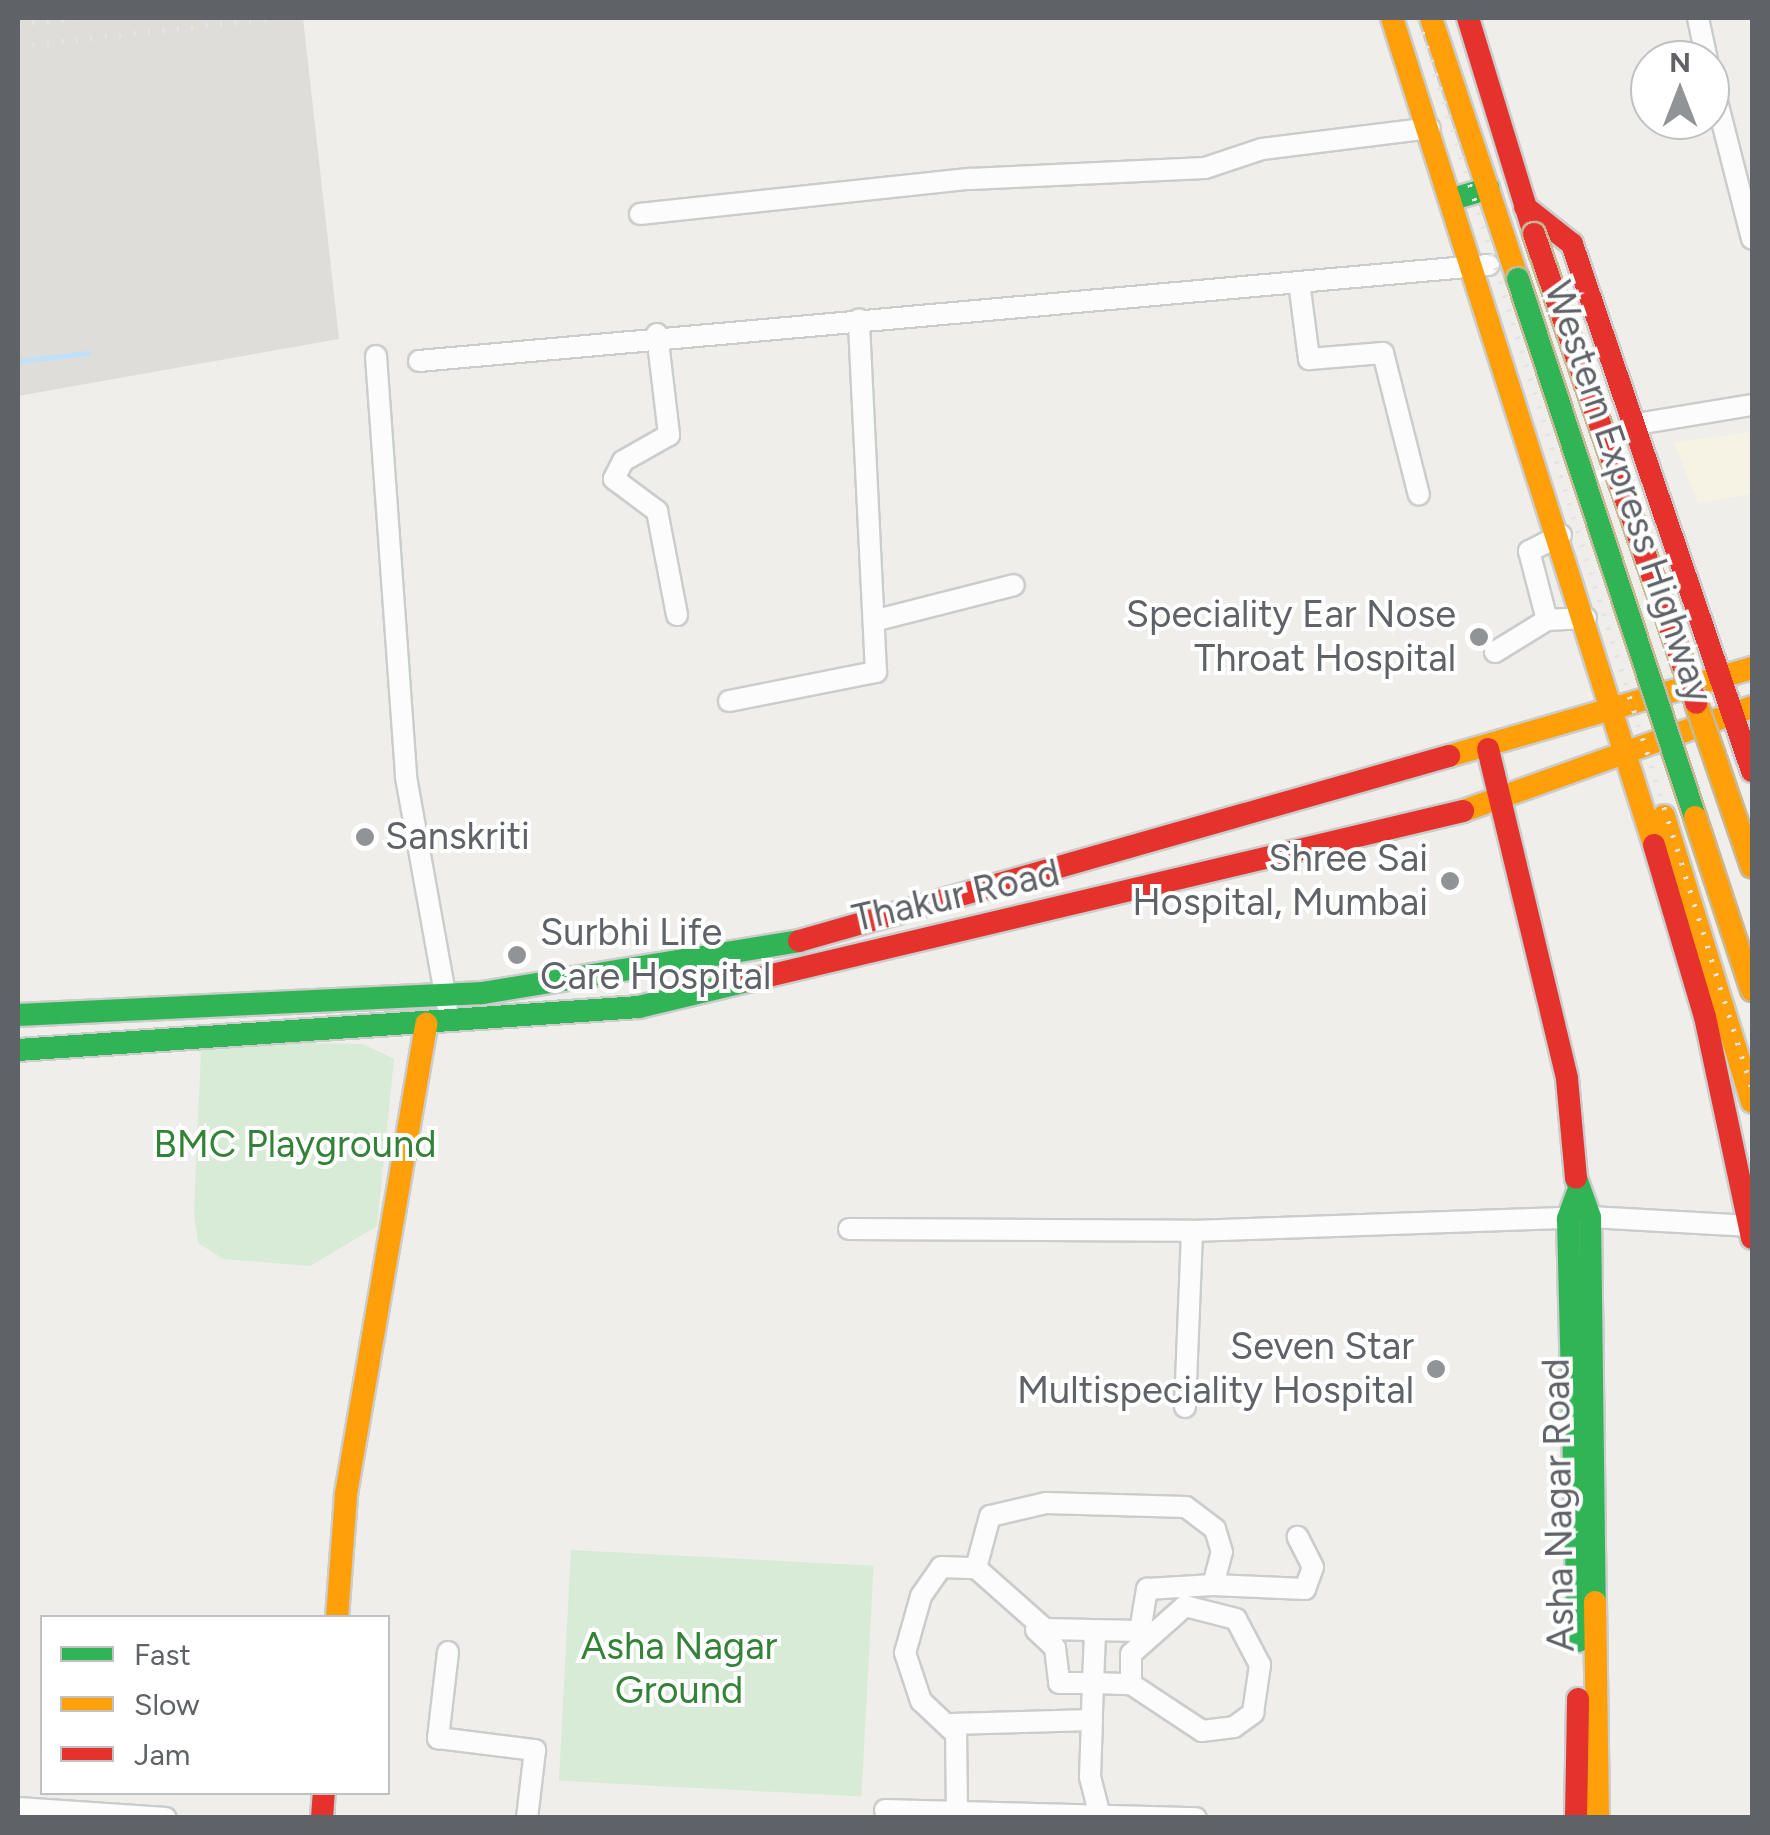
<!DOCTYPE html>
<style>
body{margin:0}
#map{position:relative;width:1770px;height:1835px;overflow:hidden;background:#efeeea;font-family:Figtree,sans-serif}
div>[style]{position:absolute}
.commercial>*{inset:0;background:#f7f3e4}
.industrial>*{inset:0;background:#dfddda}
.green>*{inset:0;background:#d8ebd6;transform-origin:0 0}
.stream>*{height:5px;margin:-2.5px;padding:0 2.5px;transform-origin:2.5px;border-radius:2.5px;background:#bfe0f9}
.roads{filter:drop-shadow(2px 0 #cbcccc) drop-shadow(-2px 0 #cbcccc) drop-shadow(0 2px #cbcccc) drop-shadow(0 -2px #cbcccc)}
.street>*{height:20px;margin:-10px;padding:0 10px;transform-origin:10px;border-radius:10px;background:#fdfcfc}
.fast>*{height:22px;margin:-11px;padding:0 11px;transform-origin:11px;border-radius:11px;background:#30b455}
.slow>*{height:22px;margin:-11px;padding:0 11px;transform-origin:11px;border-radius:11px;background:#ff9f0a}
.jam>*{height:22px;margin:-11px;padding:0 11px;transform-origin:11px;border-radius:11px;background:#e5322d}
.rail>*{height:5px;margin-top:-2.5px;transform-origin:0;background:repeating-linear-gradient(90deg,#e4e4e4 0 2.5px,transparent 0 14.5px)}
.bridges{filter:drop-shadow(2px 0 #c8b996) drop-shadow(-2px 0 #c8b996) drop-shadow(0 2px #c8b996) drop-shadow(0 -2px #c8b996)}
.fast-bridge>*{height:22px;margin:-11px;padding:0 11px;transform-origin:11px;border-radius:11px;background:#30b455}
.slow-bridge>*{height:22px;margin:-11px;padding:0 11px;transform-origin:11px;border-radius:11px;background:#ff9f0a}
.jam-bridge>*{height:22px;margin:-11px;padding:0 11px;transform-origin:11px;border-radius:11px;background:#e5322d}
.dots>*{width:28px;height:28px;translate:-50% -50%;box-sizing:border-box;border:5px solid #fff;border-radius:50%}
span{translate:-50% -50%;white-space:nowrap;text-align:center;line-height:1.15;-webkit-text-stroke:8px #fff;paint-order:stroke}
.street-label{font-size:38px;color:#5f6368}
.poi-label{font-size:38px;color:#5f6368}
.right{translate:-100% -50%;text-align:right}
.left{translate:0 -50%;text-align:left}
.park-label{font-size:38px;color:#348238}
.frame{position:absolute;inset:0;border:20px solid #5f6368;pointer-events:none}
.legend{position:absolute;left:40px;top:1615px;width:350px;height:180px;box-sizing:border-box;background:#fff;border:2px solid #bfc1c3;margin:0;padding:12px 18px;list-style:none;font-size:30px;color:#5f6368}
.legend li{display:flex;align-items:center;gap:20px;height:50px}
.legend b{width:50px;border:2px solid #bfc1c3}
.north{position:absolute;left:1630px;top:40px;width:100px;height:100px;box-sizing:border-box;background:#fff;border:2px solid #bfc1c3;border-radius:50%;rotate:0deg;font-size:28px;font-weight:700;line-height:40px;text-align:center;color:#5f6368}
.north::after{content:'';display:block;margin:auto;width:35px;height:45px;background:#919496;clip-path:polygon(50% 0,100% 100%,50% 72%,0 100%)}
</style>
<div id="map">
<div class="commercial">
<div style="clip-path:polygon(1752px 432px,1752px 494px,1698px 503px,1674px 442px)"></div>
</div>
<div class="industrial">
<div style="clip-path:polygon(18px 18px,303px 18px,339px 339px,18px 396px)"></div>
</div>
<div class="green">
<div style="clip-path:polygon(299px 1043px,363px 1044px,394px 1059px,377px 1226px,310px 1266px,223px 1259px,198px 1243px,194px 1213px,201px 1050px)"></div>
<div style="left:571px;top:1550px;width:303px;height:231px;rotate:3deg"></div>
</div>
<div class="stream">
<div style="left:18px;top:361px;width:70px;rotate:-6.5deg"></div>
</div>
<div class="roads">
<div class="street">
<div style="left:1698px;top:18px;width:43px;rotate:77.9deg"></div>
<div style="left:1710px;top:74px;width:170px;rotate:75.7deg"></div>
<div style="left:640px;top:214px;width:332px;rotate:-6.1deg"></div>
<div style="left:970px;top:179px;width:235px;rotate:-2.7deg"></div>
<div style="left:1205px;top:168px;width:60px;rotate:-18.4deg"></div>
<div style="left:1262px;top:149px;width:169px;rotate:-7.1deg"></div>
<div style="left:1299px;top:282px;width:78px;rotate:82.6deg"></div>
<div style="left:1309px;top:359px;width:74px;rotate:-4.6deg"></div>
<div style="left:1383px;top:353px;width:146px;rotate:75.8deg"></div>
<div style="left:657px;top:334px;width:102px;rotate:83.2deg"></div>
<div style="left:669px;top:435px;width:53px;rotate:150.5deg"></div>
<div style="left:623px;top:461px;width:20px;rotate:117deg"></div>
<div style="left:614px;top:479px;width:54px;rotate:36.7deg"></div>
<div style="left:657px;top:511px;width:106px;rotate:79.1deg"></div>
<div style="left:376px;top:356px;width:422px;rotate:85.9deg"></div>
<div style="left:406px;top:777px;width:231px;rotate:79.8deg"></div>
<div style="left:419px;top:361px;width:1074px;rotate:-5.13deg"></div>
<div style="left:1637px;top:424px;width:117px;rotate:-9.4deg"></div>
<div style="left:1561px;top:535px;width:36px;rotate:153deg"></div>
<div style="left:1529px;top:551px;width:71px;rotate:75.4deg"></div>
<div style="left:1547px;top:620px;width:39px;rotate:-3deg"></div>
<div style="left:877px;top:620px;width:141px;rotate:-14.3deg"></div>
<div style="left:1495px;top:652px;width:61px;rotate:-31.6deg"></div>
<div style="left:729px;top:701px;width:150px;rotate:-11.2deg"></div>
<div style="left:876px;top:672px;width:353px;rotate:-92.8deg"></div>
<div style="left:849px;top:1229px;width:343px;rotate:0.3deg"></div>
<div style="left:1192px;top:1231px;width:398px;rotate:-2deg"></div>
<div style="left:1590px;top:1217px;width:161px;rotate:3.2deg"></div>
<div style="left:1185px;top:1407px;width:176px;rotate:-87.7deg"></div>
<div style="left:1213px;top:1585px;width:92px;rotate:2.5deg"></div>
<div style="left:1305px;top:1589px;width:23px;rotate:-70deg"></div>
<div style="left:1313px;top:1567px;width:34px;rotate:-117deg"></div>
<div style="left:1036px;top:1630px;width:26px;rotate:43deg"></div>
<div style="left:1055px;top:1648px;width:35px;rotate:83deg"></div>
<div style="left:1059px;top:1683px;width:34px"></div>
<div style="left:1093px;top:1683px;width:37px;rotate:92deg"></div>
<div style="left:1095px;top:1633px;width:50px;rotate:92.3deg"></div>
<div style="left:1093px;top:1683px;width:38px;rotate:2deg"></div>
<div style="left:1131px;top:1684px;width:85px;rotate:33.5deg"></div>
<div style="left:1202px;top:1731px;width:32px;rotate:-7deg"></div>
<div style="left:1234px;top:1727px;width:24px;rotate:-36deg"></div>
<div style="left:1253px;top:1713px;width:49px;rotate:-81.7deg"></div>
<div style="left:1260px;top:1665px;width:52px;rotate:-117.6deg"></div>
<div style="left:1236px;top:1619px;width:53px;rotate:-165.7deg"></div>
<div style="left:1185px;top:1606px;width:72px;rotate:138.4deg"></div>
<div style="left:1131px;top:1654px;width:30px;rotate:90deg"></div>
<div style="left:448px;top:1652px;width:87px;rotate:96.6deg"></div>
<div style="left:438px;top:1738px;width:98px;rotate:7.1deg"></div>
<div style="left:535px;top:1750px;width:68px;rotate:96.7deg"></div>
<div style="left:952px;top:1724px;width:140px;rotate:-1.6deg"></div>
<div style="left:1092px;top:1720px;width:57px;rotate:92deg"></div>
<div style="left:1090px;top:1777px;width:40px;rotate:75.6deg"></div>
<div style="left:18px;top:1808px;width:148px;rotate:3.9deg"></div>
<div style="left:885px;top:1810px;width:311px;rotate:1.5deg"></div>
<div style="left:957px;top:1812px;width:78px;rotate:-90.7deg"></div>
<div style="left:956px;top:1734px;width:48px;rotate:-136.7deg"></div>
<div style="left:921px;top:1701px;width:51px;rotate:-108.4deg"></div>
<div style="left:905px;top:1653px;width:59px;rotate:-74.3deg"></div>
<div style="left:921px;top:1596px;width:35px;rotate:-55deg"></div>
<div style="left:941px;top:1567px;width:35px;rotate:2deg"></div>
<div style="left:976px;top:1568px;width:92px;rotate:41.5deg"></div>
<div style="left:1045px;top:1629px;width:95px;rotate:1.2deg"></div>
<div style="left:1140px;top:1631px;width:43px;rotate:-80.5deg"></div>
<div style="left:1147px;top:1589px;width:66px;rotate:-3.5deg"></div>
<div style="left:1213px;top:1585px;width:34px;rotate:-75deg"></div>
<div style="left:1222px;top:1552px;width:24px;rotate:-107deg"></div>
<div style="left:1215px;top:1529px;width:36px;rotate:-143deg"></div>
<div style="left:1186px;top:1507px;width:140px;rotate:-178.4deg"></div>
<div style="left:1046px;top:1503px;width:57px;rotate:166.9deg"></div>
<div style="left:990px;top:1516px;width:54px;rotate:105.1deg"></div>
</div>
<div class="fast">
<div style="left:1453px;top:199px;width:37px;rotate:-17deg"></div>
<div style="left:18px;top:1015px;width:465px;rotate:-2.7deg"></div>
<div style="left:482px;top:993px;width:321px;rotate:-9.3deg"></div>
<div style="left:18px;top:1050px;width:622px;rotate:-3.96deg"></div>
<div style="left:639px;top:1007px;width:111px;rotate:-13.5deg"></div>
<div style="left:1576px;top:1178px;width:41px;rotate:70.3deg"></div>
<div style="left:1590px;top:1217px;width:385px;rotate:89.3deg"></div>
<div style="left:1577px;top:1194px;width:27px;rotate:110deg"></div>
<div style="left:1568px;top:1219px;width:422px;rotate:88.6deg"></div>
</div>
<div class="slow">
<div style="left:1392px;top:18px;width:868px;rotate:72.42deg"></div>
<div style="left:1431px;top:18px;width:275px;rotate:71.6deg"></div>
<div style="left:1449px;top:756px;width:316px;rotate:-16.2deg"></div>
<div style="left:1463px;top:811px;width:307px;rotate:-19.8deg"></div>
<div style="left:1664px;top:816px;width:299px;rotate:72.9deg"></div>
<div style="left:1595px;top:1602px;width:216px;rotate:89.2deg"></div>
<div style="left:337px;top:1618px;width:124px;rotate:-85.8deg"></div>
<div style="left:346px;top:1494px;width:477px;rotate:-80.3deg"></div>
</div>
<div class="jam">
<div style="left:1468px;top:18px;width:226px;rotate:73deg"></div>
<div style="left:1525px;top:207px;width:60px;rotate:38.2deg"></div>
<div style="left:1572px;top:244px;width:557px;rotate:71.14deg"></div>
<div style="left:1488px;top:749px;width:339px;rotate:76.5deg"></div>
<div style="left:1567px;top:1079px;width:99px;rotate:84.8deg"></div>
<div style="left:1654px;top:845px;width:179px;rotate:73.5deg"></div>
<div style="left:1705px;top:1017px;width:226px;rotate:78deg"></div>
<div style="left:799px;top:941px;width:676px;rotate:-15.89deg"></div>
<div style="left:747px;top:981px;width:736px;rotate:-13.36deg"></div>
<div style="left:322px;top:1818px;width:26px;rotate:-86deg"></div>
<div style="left:1576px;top:1818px;width:119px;rotate:-89deg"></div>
</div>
</div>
<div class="rail">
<div style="left:1418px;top:18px;width:1122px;rotate:72.68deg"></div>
<div style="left:18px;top:24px;width:63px;rotate:-5.4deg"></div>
<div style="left:18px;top:46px;width:257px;rotate:-6.3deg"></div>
</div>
<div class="bridges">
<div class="fast-bridge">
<div style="left:1518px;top:279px;width:566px;rotate:71.79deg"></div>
</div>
<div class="slow-bridge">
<div style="left:1696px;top:703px;width:173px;rotate:71.1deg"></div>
<div style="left:1695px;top:817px;width:182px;rotate:71.8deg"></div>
</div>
<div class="jam-bridge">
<div style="left:1534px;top:234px;width:496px;rotate:70.9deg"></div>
</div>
</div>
<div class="dots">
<div style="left:1479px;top:637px;background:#919496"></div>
<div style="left:365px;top:837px;background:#919496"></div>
<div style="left:1450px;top:881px;background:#919496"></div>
<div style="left:517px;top:955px;background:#919496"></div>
<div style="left:1436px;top:1369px;background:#919496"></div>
</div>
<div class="street-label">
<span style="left:1628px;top:492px;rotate:71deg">Western Express Highway</span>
<span style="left:956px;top:896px;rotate:-13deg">Thakur Road</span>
<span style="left:1559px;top:1505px;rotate:-91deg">Asha Nagar Road</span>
</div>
<div class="poi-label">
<span class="right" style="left:1456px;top:637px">Speciality Ear Nose<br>Throat Hospital</span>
<span class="left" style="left:385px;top:837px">Sanskriti</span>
<span class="right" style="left:1428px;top:881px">Shree Sai<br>Hospital, Mumbai</span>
<span class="left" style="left:540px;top:955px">Surbhi Life<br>Care Hospital</span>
<span class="right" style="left:1414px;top:1369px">Seven Star<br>Multispeciality Hospital</span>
</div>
<div class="park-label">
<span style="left:295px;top:1145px">BMC Playground</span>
<span style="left:679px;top:1669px">Asha Nagar<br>Ground</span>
</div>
<div class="frame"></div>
<ul class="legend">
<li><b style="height:12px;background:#30b455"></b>Fast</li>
<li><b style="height:12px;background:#ff9f0a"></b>Slow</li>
<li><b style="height:12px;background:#e5322d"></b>Jam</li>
</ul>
<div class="north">N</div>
</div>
